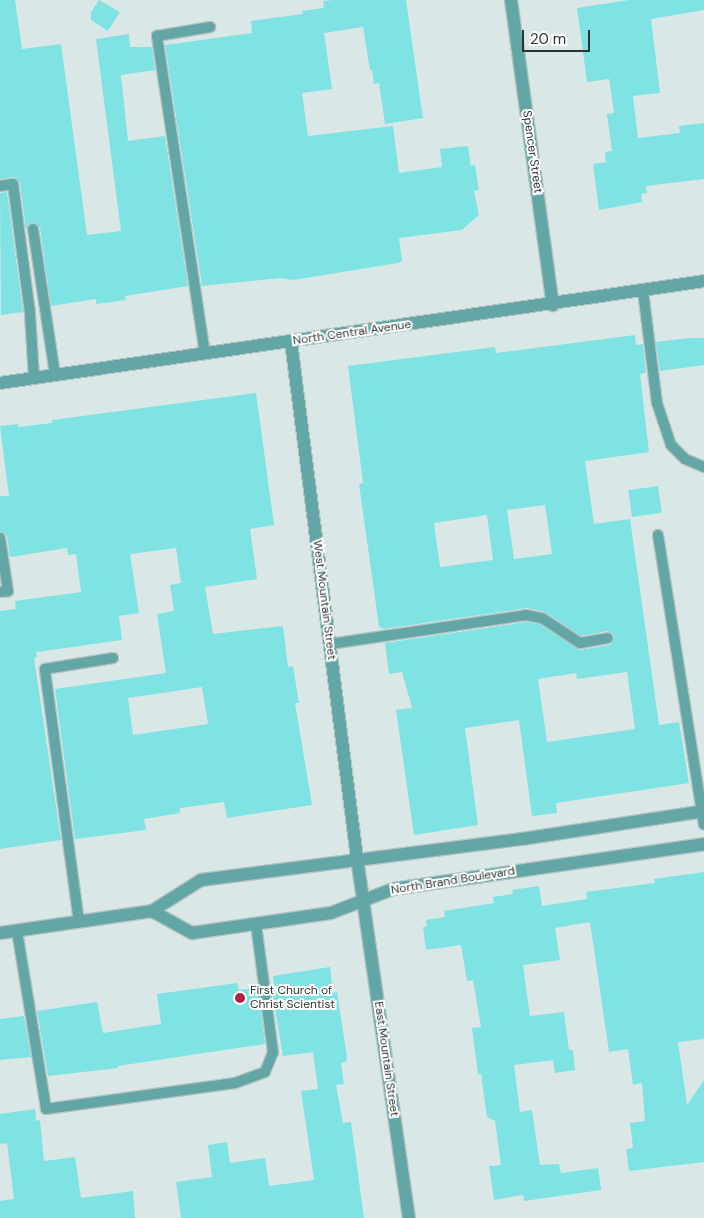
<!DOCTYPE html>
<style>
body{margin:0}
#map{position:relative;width:704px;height:1218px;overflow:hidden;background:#d9e7e7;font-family:"DM Sans",sans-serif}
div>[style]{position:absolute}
.building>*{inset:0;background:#7fe3e3;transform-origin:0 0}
.roads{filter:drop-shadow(1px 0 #b7c3c3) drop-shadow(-1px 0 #b7c3c3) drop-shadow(0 1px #b7c3c3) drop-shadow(0 -1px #b7c3c3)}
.service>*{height:10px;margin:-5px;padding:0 5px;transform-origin:5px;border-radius:5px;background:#62a6a6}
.minor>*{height:12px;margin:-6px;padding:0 6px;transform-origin:6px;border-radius:6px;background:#62a6a6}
.tertiary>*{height:12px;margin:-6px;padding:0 6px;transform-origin:6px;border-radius:6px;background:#62a6a6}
.dots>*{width:14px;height:14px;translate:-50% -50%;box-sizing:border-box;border:2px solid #fff;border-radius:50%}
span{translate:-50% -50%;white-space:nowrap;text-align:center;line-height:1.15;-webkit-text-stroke:4px #fff;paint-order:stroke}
.street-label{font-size:12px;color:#2d3232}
.poi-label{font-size:12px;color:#2d3232}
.left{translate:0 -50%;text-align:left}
.scale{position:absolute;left:522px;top:30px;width:68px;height:22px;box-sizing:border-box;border:2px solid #2d3232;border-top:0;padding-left:6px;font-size:15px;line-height:18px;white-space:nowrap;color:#2d3232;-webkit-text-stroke:4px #fff;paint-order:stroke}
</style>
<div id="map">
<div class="building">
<div style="clip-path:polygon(0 0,15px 0,22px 49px,61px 44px,87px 235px,121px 231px,96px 39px,129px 34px,130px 47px,152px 47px,155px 70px,121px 75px,128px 141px,165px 136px,188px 286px,125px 296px,126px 300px,96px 304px,96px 299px,51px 306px,40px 228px,32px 222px,26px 230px,36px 308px,20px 183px,15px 177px,0 179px)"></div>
<div style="clip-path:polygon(99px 0,120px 12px,108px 31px,91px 20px,91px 12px)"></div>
<div style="clip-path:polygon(334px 0,406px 0,423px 118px,385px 124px,379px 83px,374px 84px,372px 70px,370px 70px,363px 27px,324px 33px,332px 89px,302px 93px,308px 136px,393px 126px,399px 173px,442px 167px,440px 149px,468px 146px,471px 166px,475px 165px,479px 190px,474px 191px,479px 215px,462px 230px,399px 238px,402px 261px,398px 263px,293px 280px,280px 278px,202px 286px,165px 45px,252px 33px,251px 21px,303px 14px,302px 11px,324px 8px,323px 1px)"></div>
<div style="clip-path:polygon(629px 0,704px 0,704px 10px,651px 19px,660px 93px,633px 96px,638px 138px,680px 133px,679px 126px,704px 123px,704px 179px,646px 186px,647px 193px,641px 194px,642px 202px,599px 210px,593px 164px,606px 162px,605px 152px,612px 151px,607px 114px,614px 113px,609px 79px,587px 82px,577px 8px)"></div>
<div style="clip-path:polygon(7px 192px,23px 312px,1px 315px,0 193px)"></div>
<div style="clip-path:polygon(evenodd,635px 335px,636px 345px,643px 344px,646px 373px,640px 374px,649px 452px,585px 461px,594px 524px,630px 519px,659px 725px,679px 722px,689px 783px,556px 803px,557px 813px,532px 816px,519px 720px,465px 728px,478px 825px,414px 835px,396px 710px,412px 708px,402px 672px,389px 674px,385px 643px,526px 622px,539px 624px,580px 650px,610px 645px,615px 637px,607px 631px,581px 636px,545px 612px,527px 608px,383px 629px,379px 626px,359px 484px,363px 483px,348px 366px,495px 347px,496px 353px,635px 335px,545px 505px,552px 554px,514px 559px,507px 510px,545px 505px,635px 335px,487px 515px,493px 560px,440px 567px,434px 523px,487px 515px,635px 335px,627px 672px,635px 729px,547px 742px,538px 679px,576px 673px,577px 679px,627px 672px)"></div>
<div style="clip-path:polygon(689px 338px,704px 338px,704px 365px,660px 371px,656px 342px)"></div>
<div style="clip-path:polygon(evenodd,256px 393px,274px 525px,250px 529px,257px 579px,205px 587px,213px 634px,283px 626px,288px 667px,293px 666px,299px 703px,295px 703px,312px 805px,227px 818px,224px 802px,180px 808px,180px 813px,144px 819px,146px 830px,75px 839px,55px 689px,166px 673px,157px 614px,174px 611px,170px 585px,181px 583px,176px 548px,130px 554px,139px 613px,119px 616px,122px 640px,36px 652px,37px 657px,34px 658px,61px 840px,0 849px,0 611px,16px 609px,15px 601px,81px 592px,76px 554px,68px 555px,67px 548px,10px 557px,7px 536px,0 531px,0 496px,9px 496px,0 426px,18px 424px,18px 427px,52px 423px,52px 420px,256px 393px,202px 687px,208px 724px,133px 735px,128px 698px,202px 687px)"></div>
<div style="left:658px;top:486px;width:27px;height:30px;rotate:82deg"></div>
<div style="clip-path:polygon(704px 872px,704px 1039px,678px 1042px,687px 1105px,704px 1080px,704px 1162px,629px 1171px,626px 1149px,633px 1148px,630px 1123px,645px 1121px,642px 1083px,633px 1085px,628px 1049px,609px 1052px,590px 922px,555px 928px,560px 960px,523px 965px,530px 1016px,564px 1012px,569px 1050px,573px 1050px,575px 1070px,555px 1073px,553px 1060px,514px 1065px,520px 1112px,532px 1110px,540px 1165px,559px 1164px,561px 1173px,598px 1168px,601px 1190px,524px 1201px,523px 1195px,494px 1200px,489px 1166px,501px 1165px,495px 1121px,487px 1117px,481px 1074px,478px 1074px,472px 1028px,481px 1027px,473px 980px,467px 981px,461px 945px,426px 950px,423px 927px,427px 926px,426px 920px,445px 917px,444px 911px,494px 903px,493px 897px,513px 894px,512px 890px,539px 886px,542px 906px,587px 899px,586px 892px,655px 883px,654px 879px)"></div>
<div style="clip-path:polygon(330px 967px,333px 993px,337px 992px,347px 1057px,346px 1062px,341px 1063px,344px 1084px,336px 1085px,343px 1123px,351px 1122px,364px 1218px,181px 1218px,176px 1182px,212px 1177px,208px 1145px,227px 1142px,230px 1163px,265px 1158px,269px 1186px,314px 1180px,301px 1091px,318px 1089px,313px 1052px,283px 1056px,271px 986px,274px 985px,273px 976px)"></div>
<div style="clip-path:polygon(237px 983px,239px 990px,258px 988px,265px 1044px,118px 1066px,118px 1068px,48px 1076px,37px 1011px,97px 1002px,103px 1033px,161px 1024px,157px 994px)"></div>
<div style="clip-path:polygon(24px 1016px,31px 1057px,0 1060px,0 1019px)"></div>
<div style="clip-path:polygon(35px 1109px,36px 1121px,40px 1120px,44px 1161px,75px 1157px,81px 1198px,133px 1191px,135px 1218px,0 1218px,0 1201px,14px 1199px,7px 1143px,0 1144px,0 1114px)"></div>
</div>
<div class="roads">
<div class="service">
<div style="left:0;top:186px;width:13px;rotate:-9deg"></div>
<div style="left:13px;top:184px;width:131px;rotate:82.5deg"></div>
<div style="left:30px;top:314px;width:64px;rotate:86.4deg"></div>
<div style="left:33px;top:229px;width:148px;rotate:81.4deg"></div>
<div style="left:643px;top:291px;width:113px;rotate:82.9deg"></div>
<div style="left:657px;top:403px;width:44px;rotate:71.6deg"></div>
<div style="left:671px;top:445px;width:20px;rotate:45deg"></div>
<div style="left:685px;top:459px;width:21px;rotate:23deg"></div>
<div style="left:205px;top:354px;width:322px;rotate:-98.6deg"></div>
<div style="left:157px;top:36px;width:54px;rotate:-9.6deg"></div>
<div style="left:658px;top:535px;width:293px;rotate:81deg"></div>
<div style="left:0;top:538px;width:54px;rotate:81.4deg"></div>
<div style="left:8px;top:591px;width:8px;rotate:173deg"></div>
<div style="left:330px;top:644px;width:198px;rotate:-8.4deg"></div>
<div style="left:526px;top:615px;width:16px;rotate:11deg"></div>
<div style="left:542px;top:618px;width:45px;rotate:33.3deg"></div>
<div style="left:580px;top:643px;width:28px;rotate:-10deg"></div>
<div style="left:79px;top:922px;width:255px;rotate:-97.7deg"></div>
<div style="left:45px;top:669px;width:69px;rotate:-9.2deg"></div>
<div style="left:17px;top:931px;width:180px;rotate:80.7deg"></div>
<div style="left:46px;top:1109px;width:191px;rotate:-7.8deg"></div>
<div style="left:235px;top:1083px;width:32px;rotate:-20deg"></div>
<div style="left:265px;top:1072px;width:22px;rotate:-68deg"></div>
<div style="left:273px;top:1052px;width:129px;rotate:-97.6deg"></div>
</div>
<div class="minor">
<div style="left:511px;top:0;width:308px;rotate:82.2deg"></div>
</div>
<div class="tertiary">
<div style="left:291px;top:342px;width:520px;rotate:82.71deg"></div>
<div style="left:357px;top:858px;width:364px;rotate:81.8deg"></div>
<div style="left:0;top:383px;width:711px;rotate:-8.24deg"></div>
<div style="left:152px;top:911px;width:46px;rotate:28.8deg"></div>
<div style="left:192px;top:933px;width:140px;rotate:-8.2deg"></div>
<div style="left:331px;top:913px;width:66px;rotate:-21.2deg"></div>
<div style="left:393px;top:889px;width:314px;rotate:-8.2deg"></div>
<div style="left:0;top:933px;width:154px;rotate:-8.2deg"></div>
<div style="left:152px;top:911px;width:58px;rotate:-32.3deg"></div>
<div style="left:201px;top:880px;width:324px;rotate:-7.3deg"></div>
<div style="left:522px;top:839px;width:184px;rotate:-8.7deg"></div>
</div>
</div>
<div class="dots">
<div style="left:240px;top:998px;background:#b42140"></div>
</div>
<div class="street-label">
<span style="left:532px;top:152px;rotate:82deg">Spencer Street</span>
<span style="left:352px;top:333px;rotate:-8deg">North Central Avenue</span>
<span style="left:324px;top:600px;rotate:83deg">West Mountain Street</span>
<span style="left:453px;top:881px;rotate:-9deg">North Brand Boulevard</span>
<span style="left:386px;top:1059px;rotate:82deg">East Mountain Street</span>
</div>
<div class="poi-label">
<span class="left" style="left:250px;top:998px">First Church of<br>Christ Scientist</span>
</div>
<div class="scale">20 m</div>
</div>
